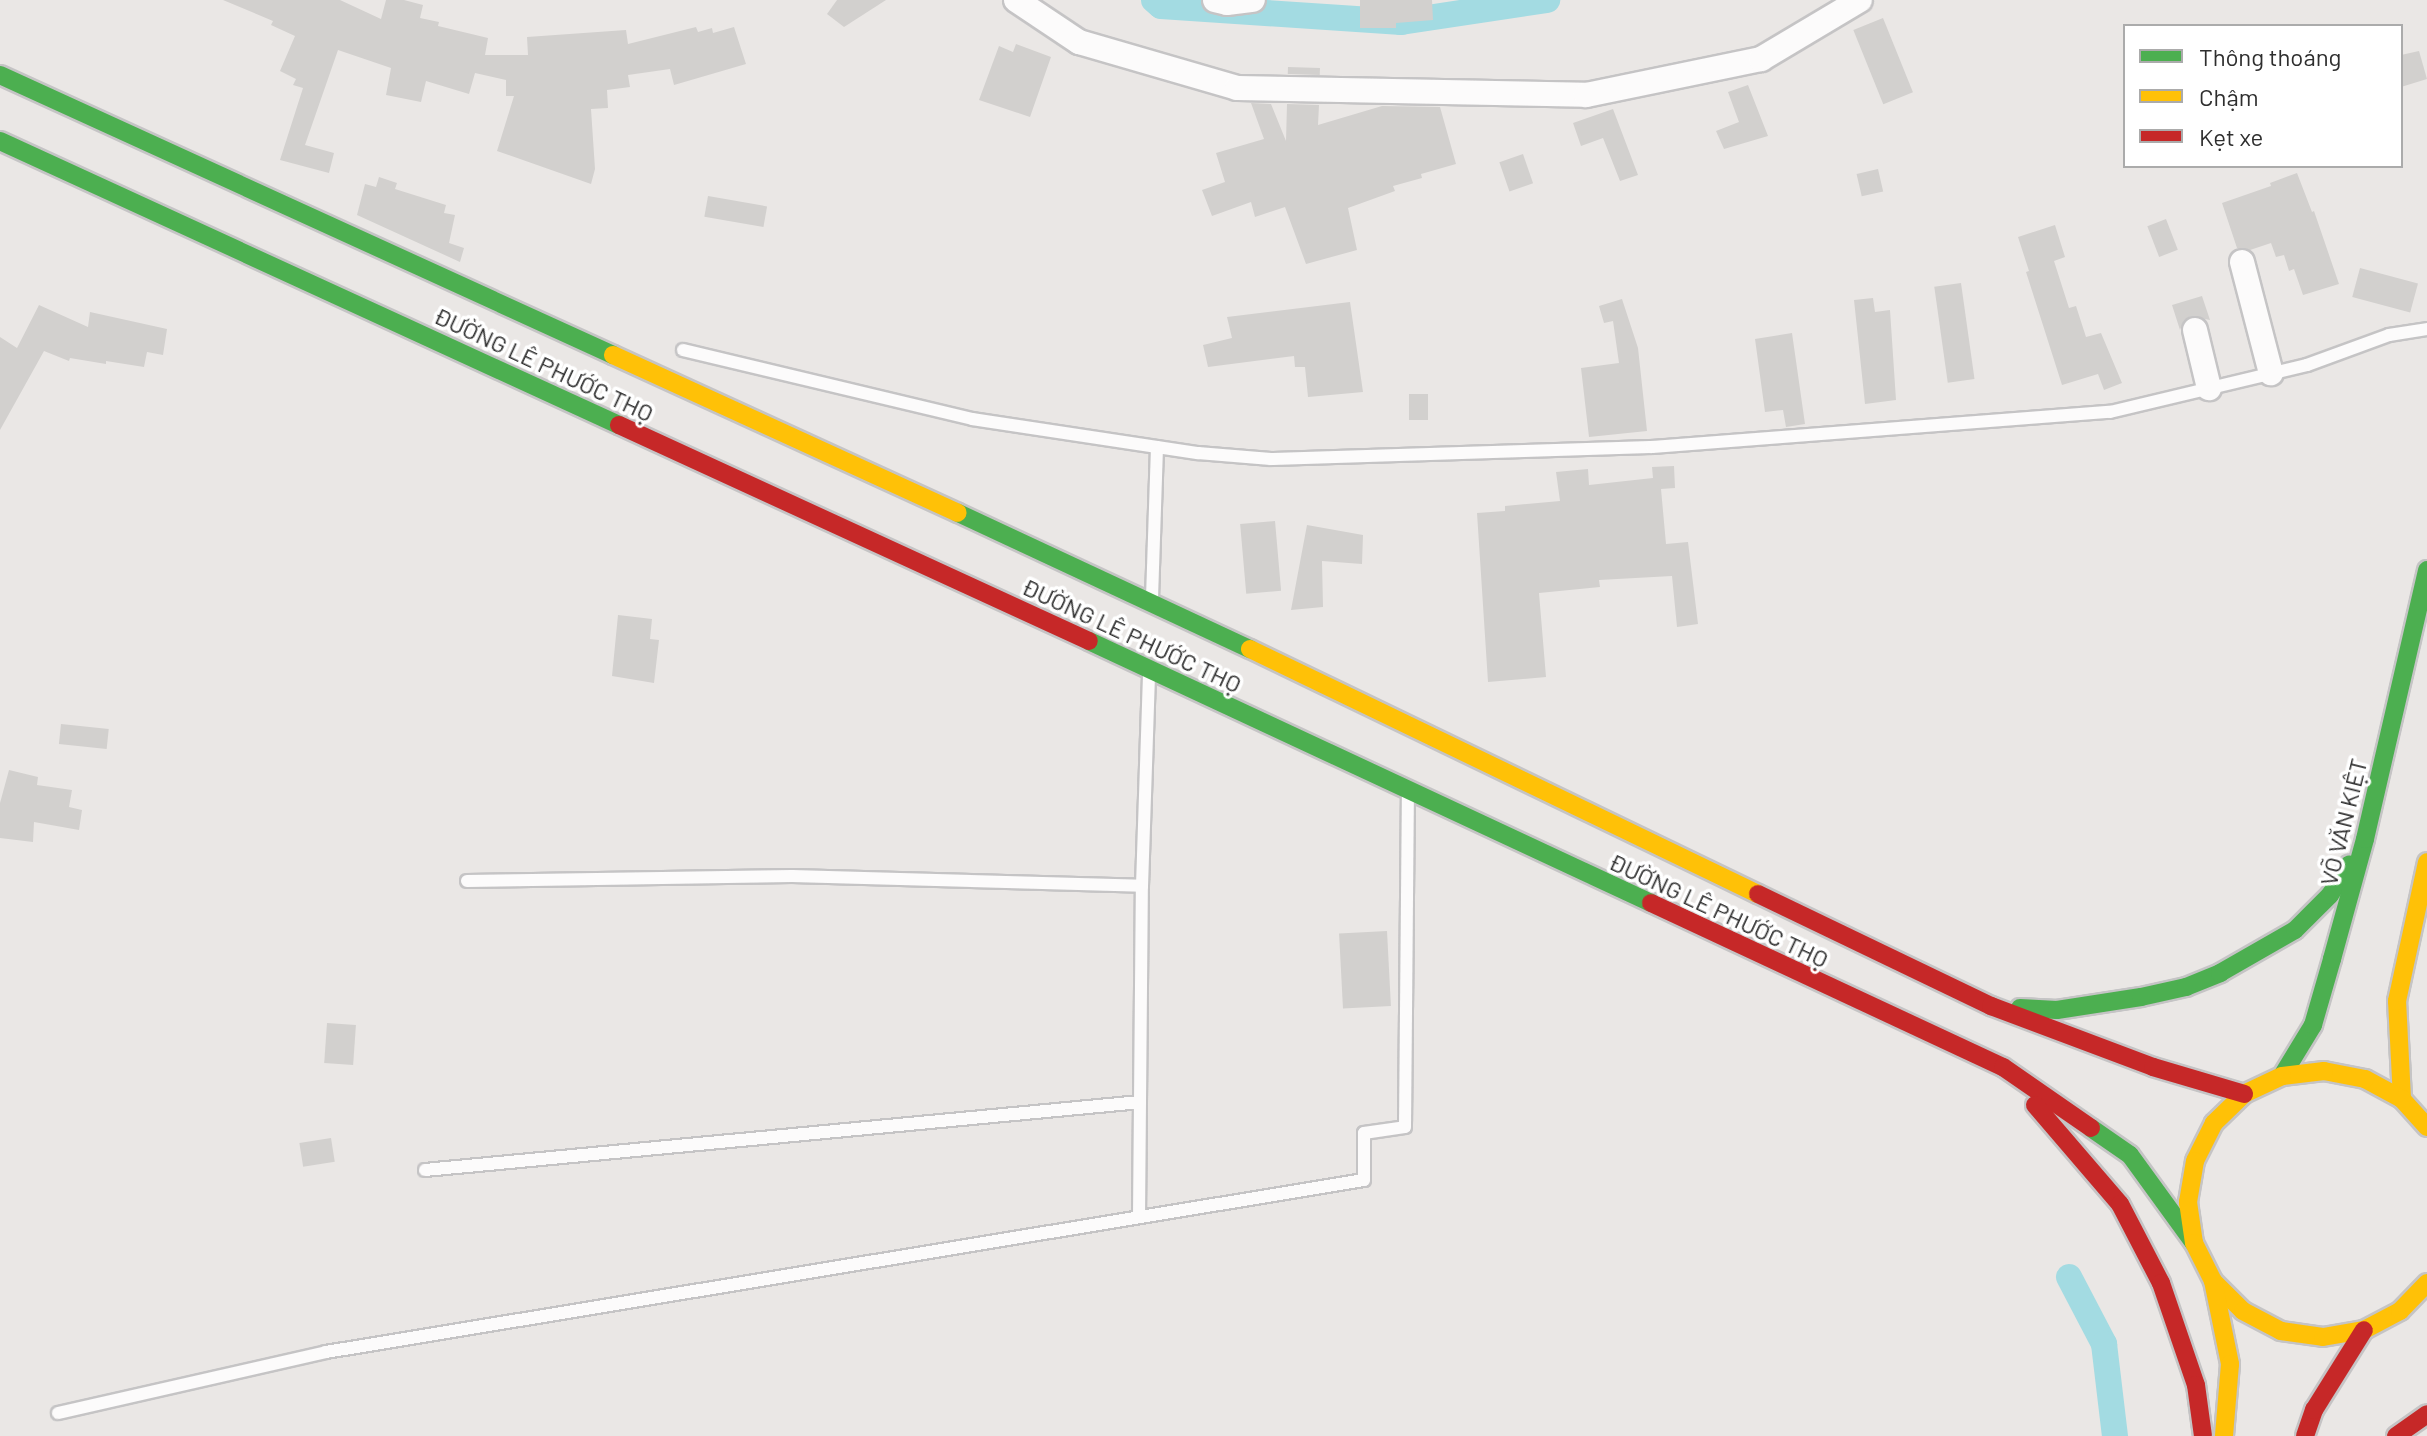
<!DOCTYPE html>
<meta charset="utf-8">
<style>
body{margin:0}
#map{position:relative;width:2427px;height:1436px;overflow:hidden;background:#eae7e5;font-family:Barlow,sans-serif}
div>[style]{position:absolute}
.canal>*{height:26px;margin:-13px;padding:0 13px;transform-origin:13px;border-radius:13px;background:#a3dbe2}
.building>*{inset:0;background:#d2d0ce;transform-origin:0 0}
.roads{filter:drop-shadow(2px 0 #c5c4c5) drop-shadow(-2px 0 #c5c4c5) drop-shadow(0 2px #c5c4c5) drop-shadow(0 -2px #c5c4c5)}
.lane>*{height:12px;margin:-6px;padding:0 6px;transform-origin:6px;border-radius:6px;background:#fcfbfb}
.street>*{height:24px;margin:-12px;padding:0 12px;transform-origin:12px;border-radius:12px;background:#fcfbfb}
.fast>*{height:18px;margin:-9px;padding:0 9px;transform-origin:9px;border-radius:9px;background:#4caf50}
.slow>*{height:18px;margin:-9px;padding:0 9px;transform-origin:9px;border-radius:9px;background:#ffc107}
.jam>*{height:18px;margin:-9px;padding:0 9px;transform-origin:9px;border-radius:9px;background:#c62828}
span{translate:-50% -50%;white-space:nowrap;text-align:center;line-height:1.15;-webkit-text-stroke:7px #fff;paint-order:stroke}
.street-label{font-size:24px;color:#2e2e2e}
.legend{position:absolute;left:2123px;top:24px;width:280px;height:144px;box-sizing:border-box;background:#fff;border:2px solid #ababab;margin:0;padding:10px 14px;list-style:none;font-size:24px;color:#2e2e2e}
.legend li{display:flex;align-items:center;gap:16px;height:40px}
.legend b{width:40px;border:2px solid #ababab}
</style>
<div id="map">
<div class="canal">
<div style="left:1154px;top:0;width:9px;rotate:41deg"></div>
<div style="left:1161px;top:6px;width:241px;rotate:3.8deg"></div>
<div style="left:1401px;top:22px;width:148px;rotate:-8.6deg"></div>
<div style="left:2069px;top:1277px;width:76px;rotate:62.4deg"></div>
<div style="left:2104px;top:1344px;width:93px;rotate:83.2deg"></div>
</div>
<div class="building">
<div style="clip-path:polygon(223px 0,340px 0,381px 19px,386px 0,404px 0,423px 5px,420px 18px,439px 22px,438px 26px,488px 38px,485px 55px,528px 55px,527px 37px,626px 30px,628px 44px,696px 27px,698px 32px,712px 28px,713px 33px,734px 27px,746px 64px,674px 85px,670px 69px,628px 75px,630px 87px,607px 90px,608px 108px,591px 109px,595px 169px,591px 184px,497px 151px,514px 96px,506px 96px,506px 80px,475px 73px,469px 94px,426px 81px,421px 102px,386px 95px,391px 68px,338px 50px,305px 145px,334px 153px,329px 173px,280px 160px,303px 88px,293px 85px,296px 79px,280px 71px,295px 36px,271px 25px,273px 21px)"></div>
<div style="clip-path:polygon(837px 0,886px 0,844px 27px,827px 14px)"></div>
<div style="clip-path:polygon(1360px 0,1432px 0,1433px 20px,1396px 23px,1396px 28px,1360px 28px)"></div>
<div style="left:1883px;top:18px;width:80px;height:32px;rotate:68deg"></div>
<div style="clip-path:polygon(1016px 44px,1051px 57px,1030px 117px,979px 100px,999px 46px,1013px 52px)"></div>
<div style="clip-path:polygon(2419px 51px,2427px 79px,2401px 87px,2401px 55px)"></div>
<div style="left:1288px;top:67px;width:32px;height:7px;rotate:2deg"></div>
<div style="clip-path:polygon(1748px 85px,1768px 136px,1724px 149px,1716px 131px,1739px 122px,1728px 92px)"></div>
<div style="clip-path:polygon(1251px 103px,1271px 104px,1286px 141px,1287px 104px,1319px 105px,1318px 125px,1382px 106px,1440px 107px,1456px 164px,1421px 174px,1422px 178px,1393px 186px,1395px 191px,1348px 208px,1357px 250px,1306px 264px,1285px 207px,1255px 217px,1251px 202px,1212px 216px,1202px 190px,1225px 182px,1216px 153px,1264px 139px)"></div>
<div style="clip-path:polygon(1613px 109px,1638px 175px,1620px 181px,1603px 138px,1581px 146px,1573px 123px)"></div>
<div style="left:1523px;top:154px;width:31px;height:25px;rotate:71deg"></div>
<div style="left:1878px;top:169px;width:23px;height:22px;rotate:77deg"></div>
<div style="clip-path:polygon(2297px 173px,2312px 212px,2314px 211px,2339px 284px,2303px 295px,2294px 269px,2289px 271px,2284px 255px,2276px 257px,2271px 243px,2250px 250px,2237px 248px,2222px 203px,2271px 186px,2270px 183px)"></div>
<div style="clip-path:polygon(379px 177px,397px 183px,395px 189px,446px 205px,444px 213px,455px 215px,449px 243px,464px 248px,460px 262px,357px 215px,365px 184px,376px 187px)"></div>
<div style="left:708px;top:196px;width:60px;height:21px;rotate:10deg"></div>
<div style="left:2166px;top:219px;width:33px;height:20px;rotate:69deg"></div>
<div style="clip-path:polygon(2055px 225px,2065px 257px,2054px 261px,2069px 308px,2076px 306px,2086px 337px,2101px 333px,2122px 383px,2104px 390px,2098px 374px,2062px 385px,2026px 272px,2029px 271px,2018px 237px)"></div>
<div style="left:2360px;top:268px;width:60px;height:30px;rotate:15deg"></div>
<div style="left:1961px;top:283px;width:97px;height:27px;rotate:82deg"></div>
<div style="clip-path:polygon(2202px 296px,2210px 320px,2191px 316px,2184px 320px,2180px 330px,2172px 305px)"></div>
<div style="clip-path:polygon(1873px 298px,1875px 312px,1890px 310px,1896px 400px,1865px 404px,1854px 300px)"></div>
<div style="clip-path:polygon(1622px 299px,1638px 348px,1647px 431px,1589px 437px,1581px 368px,1619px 363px,1613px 321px,1604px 323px,1599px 306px)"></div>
<div style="clip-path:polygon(1350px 302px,1363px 392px,1308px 397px,1305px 367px,1295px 367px,1294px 356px,1208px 367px,1203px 345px,1232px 338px,1227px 317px)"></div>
<div style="clip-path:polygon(39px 305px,88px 327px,90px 312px,167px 329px,163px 355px,147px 352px,144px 367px,106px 361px,106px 364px,70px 358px,69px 361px,44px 351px,0 430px,0 337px,17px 348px)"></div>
<div style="clip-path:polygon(1792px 333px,1805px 424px,1786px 427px,1783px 410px,1765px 412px,1755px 339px)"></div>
<div style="left:1409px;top:394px;width:19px;height:26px"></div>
<div style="clip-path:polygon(1674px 466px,1675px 488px,1661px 489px,1666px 544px,1688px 542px,1698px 624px,1677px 627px,1672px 576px,1599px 580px,1600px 587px,1539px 593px,1546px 677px,1488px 682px,1477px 513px,1505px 511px,1505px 506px,1560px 501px,1556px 472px,1588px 469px,1589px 485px,1653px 478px,1652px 467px)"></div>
<div style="left:1275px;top:521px;width:70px;height:35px;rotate:85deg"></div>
<div style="clip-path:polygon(1307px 525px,1363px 535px,1362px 564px,1322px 561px,1323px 607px,1291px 610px)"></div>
<div style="clip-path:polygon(618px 615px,652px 619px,650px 639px,659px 640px,654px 683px,612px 676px)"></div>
<div style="left:61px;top:724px;width:48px;height:20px;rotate:6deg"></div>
<div style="clip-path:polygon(9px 770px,38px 777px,37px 785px,72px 790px,69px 807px,82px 810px,79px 830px,34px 822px,33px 842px,0 838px,0 803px)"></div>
<div style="left:1387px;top:931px;width:75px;height:48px;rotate:87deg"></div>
<div style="left:327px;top:1023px;width:29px;height:40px;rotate:4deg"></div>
<div style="left:331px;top:1138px;width:24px;height:32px;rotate:81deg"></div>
</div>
<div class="roads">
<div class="lane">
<div style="left:683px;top:350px;width:297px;rotate:13.4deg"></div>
<div style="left:972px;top:419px;width:229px;rotate:8.6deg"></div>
<div style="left:1198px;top:453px;width:73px;rotate:4.7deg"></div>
<div style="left:1271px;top:459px;width:381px;rotate:-1.8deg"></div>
<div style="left:1652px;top:447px;width:459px;rotate:-4.4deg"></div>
<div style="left:2110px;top:412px;width:203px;rotate:-13.4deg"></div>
<div style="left:2307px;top:365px;width:87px;rotate:-20.1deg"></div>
<div style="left:2389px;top:335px;width:38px;rotate:-9deg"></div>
<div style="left:1152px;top:598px;width:151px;rotate:-88.1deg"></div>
<div style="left:467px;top:881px;width:325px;rotate:-0.9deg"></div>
<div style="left:792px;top:876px;width:350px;rotate:1.6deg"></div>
<div style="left:425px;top:1170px;width:718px;rotate:-5.43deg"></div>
<div style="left:1139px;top:1216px;width:330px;rotate:-89.5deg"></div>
<div style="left:1142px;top:886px;width:214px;rotate:-88.1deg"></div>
<div style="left:58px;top:1413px;width:275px;rotate:-12.8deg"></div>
<div style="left:326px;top:1352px;width:1052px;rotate:-9.41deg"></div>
<div style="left:1364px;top:1180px;width:47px;rotate:-90deg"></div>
<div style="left:1364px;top:1133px;width:41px;rotate:-8.3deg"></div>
<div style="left:1405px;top:1127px;width:334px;rotate:-89.5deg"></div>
</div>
<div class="street">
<div style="left:1016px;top:0;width:76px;rotate:33.7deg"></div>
<div style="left:1079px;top:42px;width:165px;rotate:16.2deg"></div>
<div style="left:1237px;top:88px;width:349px;rotate:1.1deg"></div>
<div style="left:1586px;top:95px;width:179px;rotate:-11.6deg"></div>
<div style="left:1761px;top:59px;width:115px;rotate:-30.8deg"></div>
<div style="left:1215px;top:0;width:12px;rotate:14deg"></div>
<div style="left:1227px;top:3px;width:26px;rotate:-7deg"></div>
<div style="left:2242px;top:262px;width:115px;rotate:75.4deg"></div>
<div style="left:2195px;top:330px;width:60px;rotate:76.4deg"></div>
</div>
<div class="fast">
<div style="left:0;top:75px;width:674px;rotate:24.55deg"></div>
<div style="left:0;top:141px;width:681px;rotate:24.65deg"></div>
<div style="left:958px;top:513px;width:322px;rotate:25deg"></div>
<div style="left:1089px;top:641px;width:620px;rotate:24.99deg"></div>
<div style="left:2020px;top:1008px;width:37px;rotate:3deg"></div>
<div style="left:2057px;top:1010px;width:85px;rotate:-8.8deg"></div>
<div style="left:2141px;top:997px;width:46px;rotate:-12.5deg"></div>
<div style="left:2186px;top:987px;width:37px;rotate:-22deg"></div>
<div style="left:2220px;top:973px;width:86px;rotate:-29.8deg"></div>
<div style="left:2295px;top:930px;width:49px;rotate:-45deg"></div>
<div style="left:2330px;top:895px;width:36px;rotate:-58deg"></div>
<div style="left:2282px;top:1076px;width:60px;rotate:-58.7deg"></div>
<div style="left:2313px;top:1025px;width:69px;rotate:-73.9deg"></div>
<div style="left:2332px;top:959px;width:124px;rotate:-74.6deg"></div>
<div style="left:2365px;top:839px;width:276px;rotate:-77deg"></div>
<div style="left:2091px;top:1128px;width:47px;rotate:34.7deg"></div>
<div style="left:2130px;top:1155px;width:109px;rotate:54deg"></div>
</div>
<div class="slow">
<div style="left:613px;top:355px;width:379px;rotate:24.6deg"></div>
<div style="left:1250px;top:649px;width:564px;rotate:25.75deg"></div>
<div style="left:2402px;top:1099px;width:98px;rotate:-92.9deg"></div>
<div style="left:2397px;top:1001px;width:142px;rotate:-77.8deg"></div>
<div style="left:2427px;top:1127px;width:38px;rotate:-132deg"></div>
<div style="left:2402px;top:1099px;width:42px;rotate:-151.6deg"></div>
<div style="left:2365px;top:1079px;width:42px;rotate:-169deg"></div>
<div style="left:2324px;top:1071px;width:42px;rotate:173.2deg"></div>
<div style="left:2282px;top:1076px;width:42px;rotate:154.7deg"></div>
<div style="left:2244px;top:1094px;width:42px;rotate:136deg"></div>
<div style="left:2214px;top:1123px;width:42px;rotate:116.6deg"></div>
<div style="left:2195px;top:1161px;width:42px;rotate:99.7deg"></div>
<div style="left:2188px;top:1202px;width:41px;rotate:81.7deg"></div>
<div style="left:2194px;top:1243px;width:42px;rotate:63.4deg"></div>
<div style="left:2213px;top:1281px;width:42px;rotate:45deg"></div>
<div style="left:2243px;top:1311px;width:43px;rotate:27.8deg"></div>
<div style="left:2281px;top:1331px;width:42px;rotate:8.1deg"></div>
<div style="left:2323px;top:1337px;width:42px;rotate:-9.7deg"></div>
<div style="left:2364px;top:1330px;width:41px;rotate:-27.8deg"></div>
<div style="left:2400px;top:1311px;width:39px;rotate:-46deg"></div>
<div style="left:2213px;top:1281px;width:85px;rotate:78.4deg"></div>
<div style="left:2230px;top:1364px;width:72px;rotate:94.8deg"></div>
</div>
<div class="jam">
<div style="left:619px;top:425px;width:517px;rotate:24.68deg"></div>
<div style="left:1758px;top:894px;width:259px;rotate:25.7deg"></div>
<div style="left:1991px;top:1006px;width:173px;rotate:20.6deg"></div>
<div style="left:2153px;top:1067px;width:95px;rotate:16.5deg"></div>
<div style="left:1651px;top:903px;width:388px;rotate:25deg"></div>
<div style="left:2003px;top:1067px;width:107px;rotate:34.7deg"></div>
<div style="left:2035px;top:1105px;width:130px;rotate:49.4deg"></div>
<div style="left:2120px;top:1204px;width:89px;rotate:62.6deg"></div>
<div style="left:2161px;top:1283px;width:108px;rotate:71.1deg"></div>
<div style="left:2196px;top:1385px;width:51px;rotate:82.2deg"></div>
<div style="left:2305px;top:1436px;width:28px;rotate:-71deg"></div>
<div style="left:2314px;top:1410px;width:94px;rotate:-58deg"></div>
<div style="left:2396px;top:1436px;width:38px;rotate:-35deg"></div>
</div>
</div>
<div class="street-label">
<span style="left:544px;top:364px;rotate:25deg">ĐƯỜNG LÊ PHƯỚC THỌ</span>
<span style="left:1132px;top:635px;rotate:25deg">ĐƯỜNG LÊ PHƯỚC THỌ</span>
<span style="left:2343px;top:822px;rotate:-76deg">VÕ VĂN KIỆT</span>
<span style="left:1719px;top:910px;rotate:25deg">ĐƯỜNG LÊ PHƯỚC THỌ</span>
</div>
<ul class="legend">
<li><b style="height:10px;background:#4caf50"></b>Thông thoáng</li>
<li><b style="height:10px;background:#ffc107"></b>Chậm</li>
<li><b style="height:10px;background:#c62828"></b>Kẹt xe</li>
</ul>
</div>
